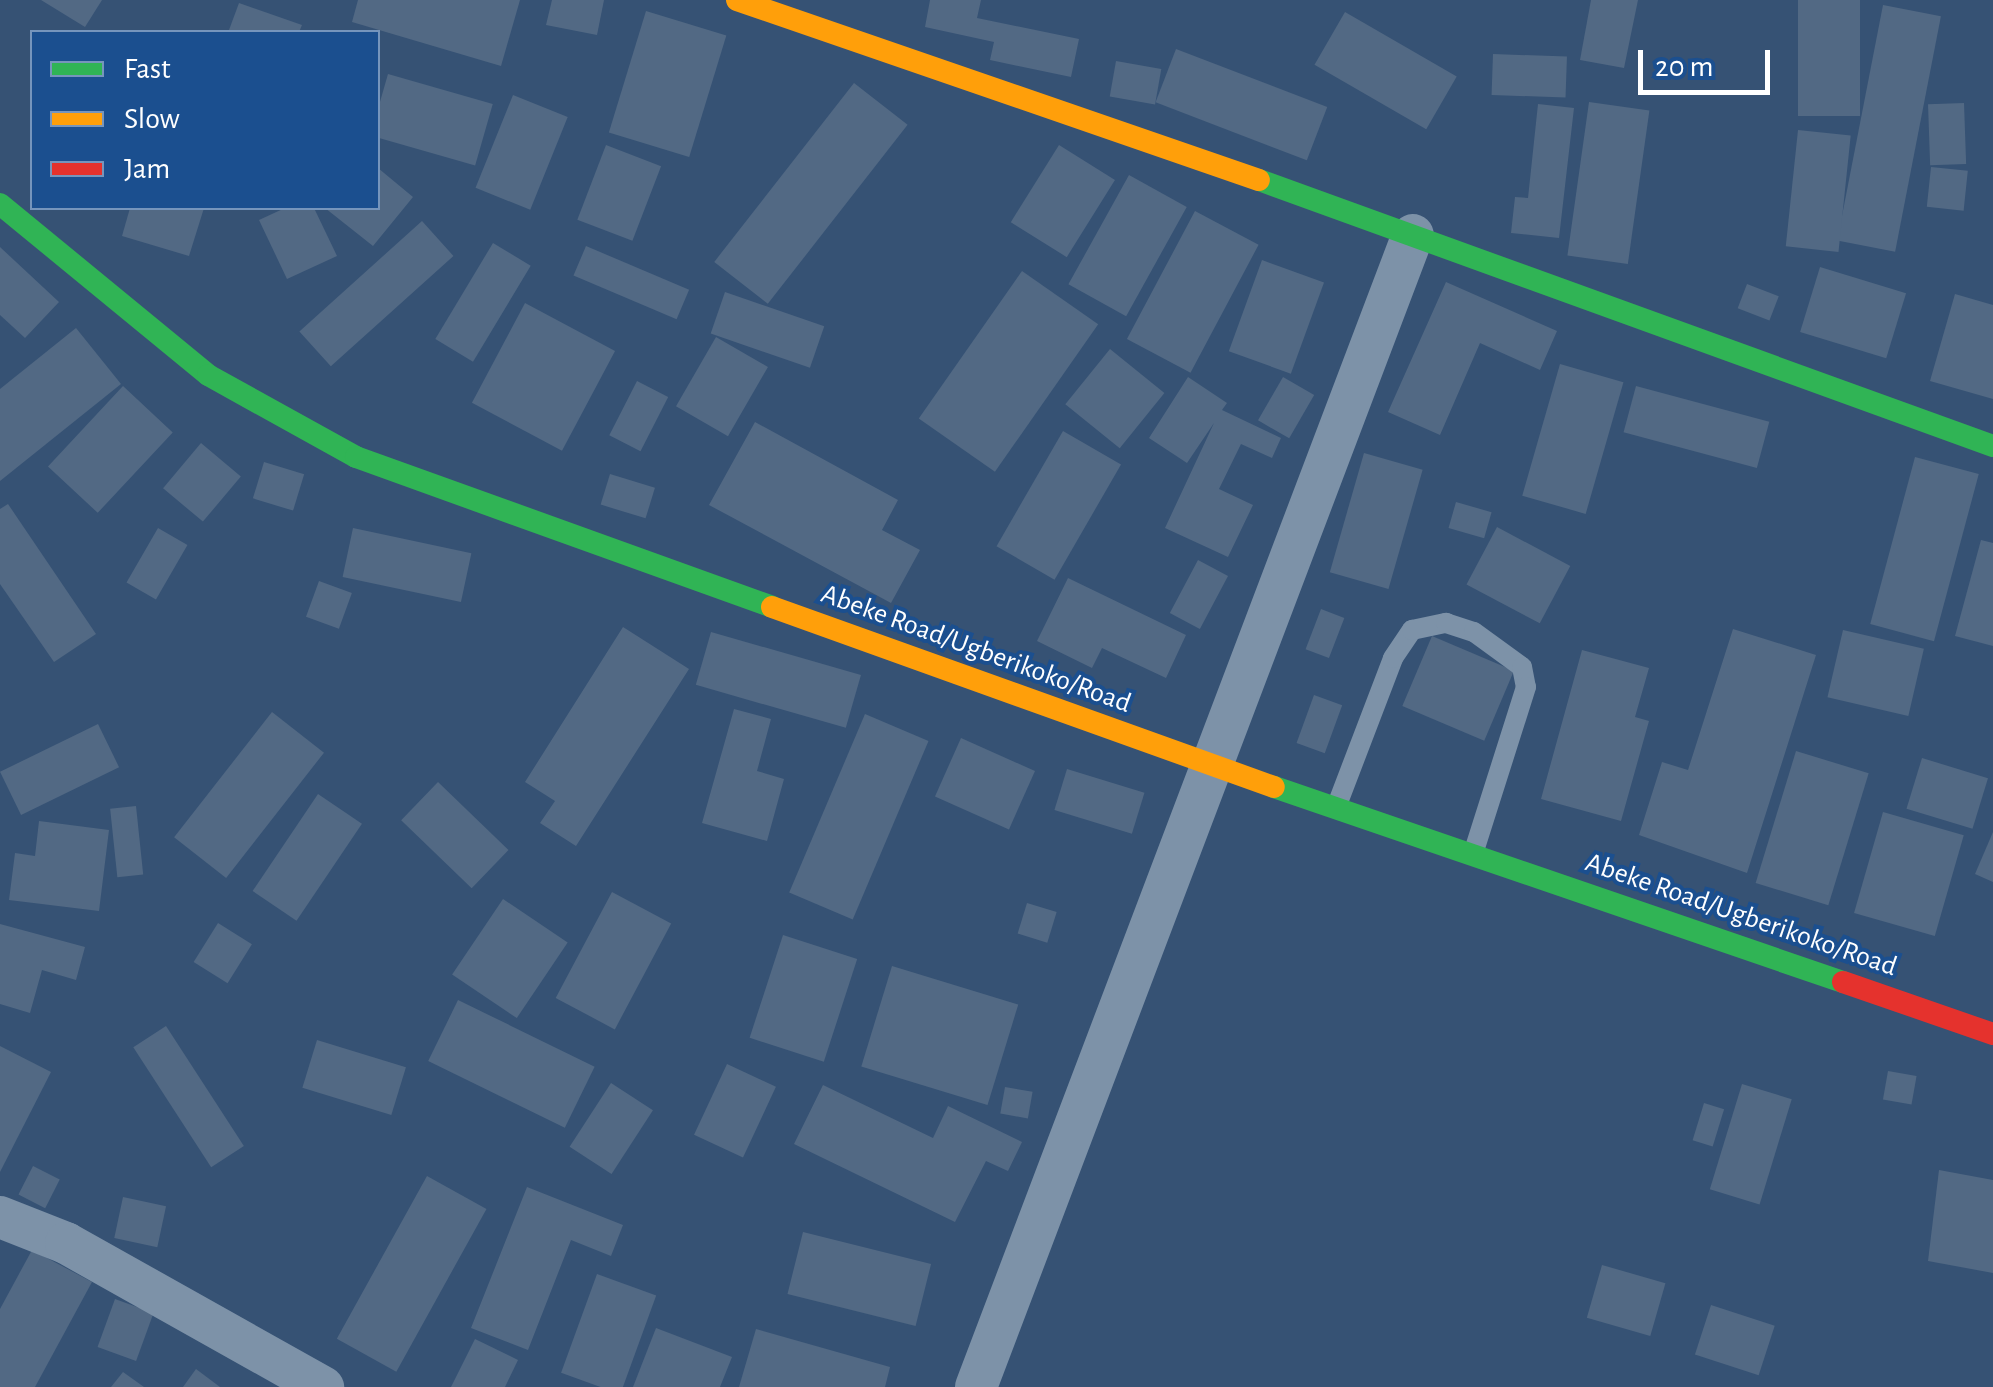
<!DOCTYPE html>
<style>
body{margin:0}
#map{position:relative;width:1993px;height:1387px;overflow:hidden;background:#365274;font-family:"Alegreya Sans",sans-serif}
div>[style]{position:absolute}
.building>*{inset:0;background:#526984;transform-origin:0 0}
.lane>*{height:20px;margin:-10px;padding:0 10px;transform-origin:10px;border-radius:10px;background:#7d92a8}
.street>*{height:42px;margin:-21px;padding:0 21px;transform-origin:21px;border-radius:21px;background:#7d92a8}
.fast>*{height:22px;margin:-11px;padding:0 11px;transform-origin:11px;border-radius:11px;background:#30b455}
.slow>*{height:22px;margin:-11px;padding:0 11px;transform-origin:11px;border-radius:11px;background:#ff9f0a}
.jam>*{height:22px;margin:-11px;padding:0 11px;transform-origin:11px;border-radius:11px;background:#e5322d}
span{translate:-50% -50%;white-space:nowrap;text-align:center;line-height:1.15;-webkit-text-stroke:8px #1b4f8f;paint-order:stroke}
.street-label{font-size:28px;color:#fff}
.legend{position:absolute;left:30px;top:30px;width:350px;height:180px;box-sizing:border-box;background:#1b4f8f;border:2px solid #7695bc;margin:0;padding:12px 18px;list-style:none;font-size:30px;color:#fff}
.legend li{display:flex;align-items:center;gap:20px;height:50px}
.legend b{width:50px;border:2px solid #7695bc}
.scale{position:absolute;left:1638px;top:50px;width:132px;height:45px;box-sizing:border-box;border:5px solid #fff;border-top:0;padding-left:12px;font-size:30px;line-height:35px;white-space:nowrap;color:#fff;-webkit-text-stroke:8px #1b4f8f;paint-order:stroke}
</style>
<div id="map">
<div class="building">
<div style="clip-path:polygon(41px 0,102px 0,85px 27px)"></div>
<div style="clip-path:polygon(358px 0,520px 0,501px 66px,352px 22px)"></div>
<div style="clip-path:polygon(552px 0,604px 0,597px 35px,546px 25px)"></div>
<div style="clip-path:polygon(930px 0,981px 0,977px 18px,1079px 39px,1071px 77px,990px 60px,994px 42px,925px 27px)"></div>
<div style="clip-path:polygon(1591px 0,1638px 0,1624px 68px,1580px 60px)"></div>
<div style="left:1798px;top:0;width:62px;height:116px"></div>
<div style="clip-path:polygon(239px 3px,302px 25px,299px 32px,229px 30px)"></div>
<div style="left:1883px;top:5px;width:59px;height:240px;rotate:11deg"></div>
<div style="left:646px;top:11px;width:84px;height:127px;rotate:17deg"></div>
<div style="left:1345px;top:12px;width:129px;height:61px;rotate:30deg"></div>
<div style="left:1176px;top:49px;width:162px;height:57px;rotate:21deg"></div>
<div style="left:1493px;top:54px;width:74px;height:41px;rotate:2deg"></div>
<div style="left:1116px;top:61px;width:46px;height:36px;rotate:10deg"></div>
<div style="left:388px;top:74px;width:109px;height:64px;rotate:16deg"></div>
<div style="left:854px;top:83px;width:68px;height:227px;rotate:38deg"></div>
<div style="left:513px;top:95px;width:59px;height:100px;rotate:22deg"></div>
<div style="left:1589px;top:102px;width:61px;height:155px;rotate:8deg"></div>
<div style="left:1964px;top:103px;width:61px;height:36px;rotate:88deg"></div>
<div style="clip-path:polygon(1538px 104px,1574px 108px,1559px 238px,1511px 233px,1515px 197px,1528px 198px)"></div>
<div style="left:1798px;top:130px;width:53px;height:117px;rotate:6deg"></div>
<div style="left:606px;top:145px;width:59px;height:80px;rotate:21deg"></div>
<div style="left:1059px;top:145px;width:66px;height:91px;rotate:32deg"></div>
<div style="left:1931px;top:167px;width:37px;height:40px;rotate:6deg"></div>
<div style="clip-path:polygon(378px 168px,413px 197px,373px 246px,325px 208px,378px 208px)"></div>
<div style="left:1129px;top:175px;width:66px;height:125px;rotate:29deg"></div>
<div style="clip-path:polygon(130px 208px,204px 208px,189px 256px,122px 236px)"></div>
<div style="clip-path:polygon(285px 208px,314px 208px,337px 256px,287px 279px,259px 220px)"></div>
<div style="left:1195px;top:211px;width:72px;height:145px;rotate:28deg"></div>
<div style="left:422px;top:221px;width:47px;height:165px;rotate:48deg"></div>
<div style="left:493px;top:243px;width:44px;height:112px;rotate:31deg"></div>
<div style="left:586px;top:246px;width:112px;height:32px;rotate:23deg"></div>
<div style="clip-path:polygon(0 247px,59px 302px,25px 338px,0 315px)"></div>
<div style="left:1262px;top:260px;width:66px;height:97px;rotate:20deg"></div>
<div style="left:1820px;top:267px;width:90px;height:68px;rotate:17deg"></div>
<div style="left:1022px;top:271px;width:93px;height:180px;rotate:35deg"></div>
<div style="clip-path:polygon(1446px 282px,1557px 331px,1540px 370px,1480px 343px,1440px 435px,1388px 412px)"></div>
<div style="left:1747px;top:284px;width:34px;height:26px;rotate:21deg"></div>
<div style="left:725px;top:292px;width:105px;height:44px;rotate:19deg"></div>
<div style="clip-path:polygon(1955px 294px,1993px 305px,1993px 399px,1930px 381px)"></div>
<div style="left:525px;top:303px;width:102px;height:113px;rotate:28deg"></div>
<div style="clip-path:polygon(76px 328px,121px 384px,0 481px,0 389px)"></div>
<div style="left:716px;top:337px;width:60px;height:80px;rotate:30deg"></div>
<div style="left:1110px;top:349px;width:70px;height:71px;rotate:39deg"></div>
<div style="left:1560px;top:364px;width:66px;height:137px;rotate:16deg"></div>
<div style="clip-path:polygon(1188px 377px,1227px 403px,1222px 410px,1281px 438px,1272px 458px,1241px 444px,1219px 489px,1253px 505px,1228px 557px,1165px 528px,1214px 423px,1187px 463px,1149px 438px)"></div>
<div style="left:1283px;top:377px;width:36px;height:50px;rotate:30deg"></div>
<div style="left:637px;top:381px;width:35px;height:61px;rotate:27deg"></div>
<div style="left:123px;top:386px;width:68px;height:110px;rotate:43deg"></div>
<div style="left:1636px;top:386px;width:138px;height:48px;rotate:15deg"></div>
<div style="clip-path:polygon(755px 422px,898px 500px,882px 530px,920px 550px,891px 603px,709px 505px)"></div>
<div style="left:1063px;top:431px;width:67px;height:133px;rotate:30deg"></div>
<div style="left:201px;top:443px;width:52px;height:59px;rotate:40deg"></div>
<div style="left:1364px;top:453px;width:61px;height:124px;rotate:16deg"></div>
<div style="left:1915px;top:457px;width:66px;height:173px;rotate:15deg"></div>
<div style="left:264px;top:462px;width:42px;height:38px;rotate:17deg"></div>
<div style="left:610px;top:474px;width:47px;height:32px;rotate:17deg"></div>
<div style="left:1456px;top:502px;width:37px;height:27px;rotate:16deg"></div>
<div style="clip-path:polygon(8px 504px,96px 634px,54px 662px,0 584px,0 509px)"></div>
<div style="left:1497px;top:527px;width:83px;height:65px;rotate:28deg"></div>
<div style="left:158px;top:528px;width:34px;height:63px;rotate:30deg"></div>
<div style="left:353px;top:528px;width:121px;height:50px;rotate:12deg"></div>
<div style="clip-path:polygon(1981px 540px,1993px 543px,1993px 646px,1955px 636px)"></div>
<div style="left:1198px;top:560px;width:34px;height:60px;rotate:28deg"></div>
<div style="clip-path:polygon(1068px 578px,1186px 635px,1166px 678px,1102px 648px,1092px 668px,1037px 641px)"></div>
<div style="left:319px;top:581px;width:35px;height:38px;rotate:20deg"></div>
<div style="left:1321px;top:609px;width:25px;height:43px;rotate:21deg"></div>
<div style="clip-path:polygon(623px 627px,689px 669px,576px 846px,540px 823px,555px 801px,525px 782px)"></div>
<div style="clip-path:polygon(1733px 629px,1816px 655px,1747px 873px,1639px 835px,1662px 762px,1688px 770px)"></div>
<div style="left:1843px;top:630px;width:83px;height:69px;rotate:13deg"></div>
<div style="left:711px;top:632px;width:156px;height:55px;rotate:16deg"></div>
<div style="left:1432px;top:636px;width:89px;height:76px;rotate:23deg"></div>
<div style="clip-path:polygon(1582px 650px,1649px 668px,1635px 717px,1649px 721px,1621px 821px,1541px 799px)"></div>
<div style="left:1314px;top:695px;width:30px;height:51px;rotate:20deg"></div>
<div style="clip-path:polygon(734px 709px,771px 719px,757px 771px,784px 779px,767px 841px,702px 823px)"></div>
<div style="left:272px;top:712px;width:66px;height:159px;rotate:38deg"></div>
<div style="left:865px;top:714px;width:69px;height:194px;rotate:23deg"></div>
<div style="left:98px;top:724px;width:48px;height:109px;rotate:64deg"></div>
<div style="left:961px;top:738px;width:81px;height:64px;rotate:24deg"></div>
<div style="left:1796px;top:751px;width:76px;height:138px;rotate:17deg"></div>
<div style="left:1922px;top:758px;width:69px;height:53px;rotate:17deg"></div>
<div style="left:1067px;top:769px;width:81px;height:43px;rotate:17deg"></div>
<div style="left:438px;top:782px;width:98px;height:53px;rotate:44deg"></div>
<div style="left:318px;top:794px;width:53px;height:117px;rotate:34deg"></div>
<div style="left:136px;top:806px;width:69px;height:26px;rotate:84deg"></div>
<div style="left:1883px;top:812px;width:84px;height:105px;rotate:16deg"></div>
<div style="clip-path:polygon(39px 821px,109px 830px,99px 911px,9px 900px,15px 853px,35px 856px)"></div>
<div style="clip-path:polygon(1993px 832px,1993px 882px,1975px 874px)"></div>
<div style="left:612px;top:892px;width:67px;height:120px;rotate:28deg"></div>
<div style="left:503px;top:899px;width:78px;height:91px;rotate:34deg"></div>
<div style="left:1027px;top:903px;width:31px;height:32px;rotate:17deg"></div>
<div style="left:218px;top:923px;width:40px;height:46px;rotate:32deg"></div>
<div style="clip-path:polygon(0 924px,85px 947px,76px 980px,42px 970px,30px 1013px,0 1004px)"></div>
<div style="left:783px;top:935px;width:78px;height:108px;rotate:18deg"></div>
<div style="left:892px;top:966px;width:132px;height:105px;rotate:17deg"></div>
<div style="left:458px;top:1000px;width:152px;height:68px;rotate:26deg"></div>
<div style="left:166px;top:1026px;width:143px;height:39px;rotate:57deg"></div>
<div style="left:317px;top:1040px;width:93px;height:50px;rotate:17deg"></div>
<div style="clip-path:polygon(0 1046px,51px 1072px,0 1172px)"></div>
<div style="left:727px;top:1064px;width:54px;height:78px;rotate:25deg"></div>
<div style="left:1888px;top:1071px;width:29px;height:29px;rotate:10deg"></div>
<div style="left:611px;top:1083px;width:50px;height:76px;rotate:33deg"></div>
<div style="left:1742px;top:1084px;width:52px;height:110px;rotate:17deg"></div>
<div style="clip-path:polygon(823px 1085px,933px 1138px,948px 1106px,1022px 1142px,1008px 1171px,986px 1161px,955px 1222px,794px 1144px)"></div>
<div style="left:1005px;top:1087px;width:28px;height:27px;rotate:10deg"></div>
<div style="left:1704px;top:1103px;width:21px;height:39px;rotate:17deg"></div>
<div style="left:33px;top:1166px;width:30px;height:32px;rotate:27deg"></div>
<div style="clip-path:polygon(1939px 1170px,1993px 1180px,1993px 1273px,1928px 1261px)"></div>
<div style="left:427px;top:1176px;width:68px;height:186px;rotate:29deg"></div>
<div style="clip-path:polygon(527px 1187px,623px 1225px,611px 1256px,571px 1240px,528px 1350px,471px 1328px)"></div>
<div style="left:123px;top:1197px;width:44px;height:42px;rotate:12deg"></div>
<div style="left:803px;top:1232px;width:132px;height:64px;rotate:14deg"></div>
<div style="clip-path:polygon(32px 1250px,92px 1282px,35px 1387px,0 1387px,0 1309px)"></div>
<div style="left:1602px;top:1265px;width:66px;height:55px;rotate:16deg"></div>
<div style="left:597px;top:1274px;width:63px;height:105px;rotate:20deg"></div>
<div style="left:115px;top:1299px;width:41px;height:51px;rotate:20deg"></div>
<div style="left:1711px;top:1305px;width:67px;height:52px;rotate:18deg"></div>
<div style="clip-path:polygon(656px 1328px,732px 1357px,720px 1387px,633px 1387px)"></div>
<div style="clip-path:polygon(756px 1329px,890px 1367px,885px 1387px,739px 1387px)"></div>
<div style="clip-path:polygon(475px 1339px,518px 1360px,505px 1387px,451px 1387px)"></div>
<div style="clip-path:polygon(196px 1369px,220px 1387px,183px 1387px)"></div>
<div style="clip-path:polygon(123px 1372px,144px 1387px,111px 1387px)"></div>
</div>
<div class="lane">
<div style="left:1337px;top:805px;width:157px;rotate:-69.1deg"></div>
<div style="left:1393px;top:658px;width:34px;rotate:-56deg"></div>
<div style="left:1412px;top:630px;width:35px;rotate:-12deg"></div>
<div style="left:1446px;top:623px;width:29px;rotate:18deg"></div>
<div style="left:1474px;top:632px;width:59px;rotate:36.1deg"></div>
<div style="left:1522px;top:667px;width:20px;rotate:79deg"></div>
<div style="left:1526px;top:687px;width:175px;rotate:107.6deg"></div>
</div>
<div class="street">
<div style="left:0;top:1217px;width:71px;rotate:21.5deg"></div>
<div style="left:66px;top:1243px;width:295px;rotate:29.3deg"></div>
<div style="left:976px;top:1387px;width:1232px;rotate:-69.23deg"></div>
</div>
<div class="fast">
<div style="left:1259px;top:180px;width:781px;rotate:19.92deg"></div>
<div style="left:0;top:204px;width:269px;rotate:39.4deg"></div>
<div style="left:208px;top:375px;width:169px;rotate:29deg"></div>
<div style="left:356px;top:457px;width:442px;rotate:19.8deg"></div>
<div style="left:1274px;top:787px;width:601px;rotate:18.92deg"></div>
</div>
<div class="slow">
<div style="left:737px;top:0;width:552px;rotate:19.03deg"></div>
<div style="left:772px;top:607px;width:533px;rotate:19.73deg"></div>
</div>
<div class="jam">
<div style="left:1843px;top:982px;width:159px;rotate:19.1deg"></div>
</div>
<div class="street-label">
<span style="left:976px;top:649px;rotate:20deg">Abeke Road/Ugberikoko/Road</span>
<span style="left:1741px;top:915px;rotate:19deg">Abeke Road/Ugberikoko/Road</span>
</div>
<ul class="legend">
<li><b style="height:12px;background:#30b455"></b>Fast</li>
<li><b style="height:12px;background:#ff9f0a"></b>Slow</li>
<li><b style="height:12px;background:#e5322d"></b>Jam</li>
</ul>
<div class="scale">20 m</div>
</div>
